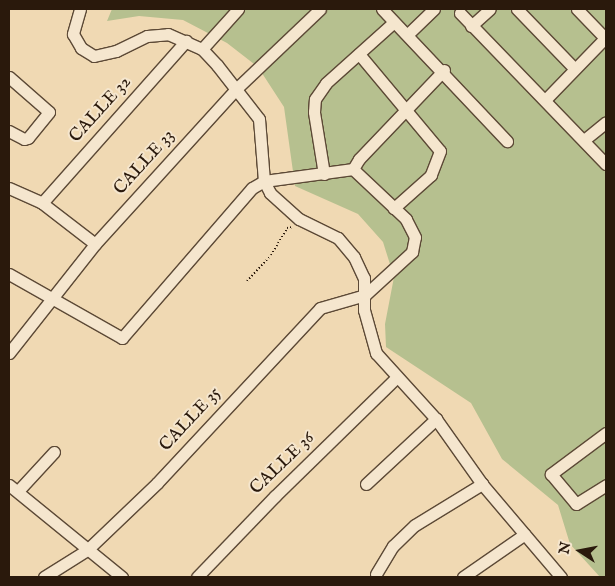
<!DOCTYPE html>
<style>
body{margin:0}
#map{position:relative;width:615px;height:586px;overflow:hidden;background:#f0d9b3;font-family:"IM FELL English",serif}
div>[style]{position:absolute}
.green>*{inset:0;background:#b6c08f}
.path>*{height:2px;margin-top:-1px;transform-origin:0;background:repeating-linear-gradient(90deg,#2a190c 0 1px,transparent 0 3.5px)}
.roads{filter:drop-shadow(1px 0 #5c4936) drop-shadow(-1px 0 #5c4936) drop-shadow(0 1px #5c4936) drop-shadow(0 -1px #5c4936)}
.minor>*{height:11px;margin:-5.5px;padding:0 5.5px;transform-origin:5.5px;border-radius:5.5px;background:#f5e6ce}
span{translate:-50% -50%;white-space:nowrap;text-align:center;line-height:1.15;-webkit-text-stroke:4px #f5e6ce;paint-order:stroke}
.street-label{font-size:18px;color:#2a190c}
.frame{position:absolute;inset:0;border:10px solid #2a190c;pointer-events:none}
.north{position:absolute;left:555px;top:526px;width:50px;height:50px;-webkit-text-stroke:4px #f5e6ce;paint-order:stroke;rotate:281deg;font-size:14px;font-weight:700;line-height:20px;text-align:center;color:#2a190c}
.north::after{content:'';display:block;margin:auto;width:18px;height:22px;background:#2a190c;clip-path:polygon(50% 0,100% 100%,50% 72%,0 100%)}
</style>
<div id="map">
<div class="green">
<div style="clip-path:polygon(112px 9px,606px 9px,606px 577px,600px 577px,570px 544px,558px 505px,502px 459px,471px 403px,386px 347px,385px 324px,394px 277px,383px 242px,358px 214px,295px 186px,284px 107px,258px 67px,227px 43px,183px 20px,139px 16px,107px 21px)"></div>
</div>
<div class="path">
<div style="left:247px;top:281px;width:35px;rotate:-47deg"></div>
<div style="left:271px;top:255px;width:31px;rotate:-59deg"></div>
<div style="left:287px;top:228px;width:6px;rotate:-9deg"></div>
</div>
<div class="roads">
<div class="minor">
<div style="left:80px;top:9px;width:26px;rotate:106deg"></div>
<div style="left:73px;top:34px;width:16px;rotate:60deg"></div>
<div style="left:81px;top:48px;width:15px;rotate:32deg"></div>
<div style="left:94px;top:56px;width:23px;rotate:-13deg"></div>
<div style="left:116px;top:51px;width:34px;rotate:-26deg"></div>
<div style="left:147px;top:36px;width:21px;rotate:-5deg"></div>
<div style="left:168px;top:34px;width:37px;rotate:24deg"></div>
<div style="left:202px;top:49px;width:22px;rotate:47deg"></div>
<div style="left:217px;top:65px;width:68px;rotate:52.1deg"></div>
<div style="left:259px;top:119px;width:62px;rotate:85.4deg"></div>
<div style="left:264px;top:181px;width:13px;rotate:63deg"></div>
<div style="left:270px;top:193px;width:39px;rotate:42deg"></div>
<div style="left:299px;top:219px;width:43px;rotate:26deg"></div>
<div style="left:338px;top:238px;width:25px;rotate:50deg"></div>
<div style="left:354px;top:257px;width:23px;rotate:65deg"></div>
<div style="left:364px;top:278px;width:32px;rotate:90deg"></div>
<div style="left:364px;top:310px;width:45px;rotate:74.4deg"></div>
<div style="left:376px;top:353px;width:89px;rotate:47.7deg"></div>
<div style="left:436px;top:419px;width:80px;rotate:54.7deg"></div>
<div style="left:482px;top:484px;width:122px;rotate:49.7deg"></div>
<div style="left:382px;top:9px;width:182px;rotate:46.6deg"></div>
<div style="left:517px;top:9px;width:82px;rotate:46deg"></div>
<div style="left:577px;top:9px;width:42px;rotate:46deg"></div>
<div style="left:460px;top:13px;width:210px;rotate:46deg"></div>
<div style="left:471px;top:26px;width:25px;rotate:-42deg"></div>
<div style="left:408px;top:34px;width:36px;rotate:-44deg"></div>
<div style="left:202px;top:49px;width:54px;rotate:-48deg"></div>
<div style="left:359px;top:54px;width:126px;rotate:50.1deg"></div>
<div style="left:440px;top:151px;width:26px;rotate:111deg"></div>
<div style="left:431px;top:175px;width:50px;rotate:138.3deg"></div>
<div style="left:9px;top:77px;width:53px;rotate:41.2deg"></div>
<div style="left:49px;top:112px;width:33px;rotate:129deg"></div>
<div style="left:28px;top:138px;width:4px;rotate:166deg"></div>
<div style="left:24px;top:139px;width:17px;rotate:-152deg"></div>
<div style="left:545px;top:100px;width:86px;rotate:-45.9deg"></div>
<div style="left:584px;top:140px;width:28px;rotate:-39deg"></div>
<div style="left:353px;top:169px;width:12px;rotate:-59deg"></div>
<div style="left:359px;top:159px;width:123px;rotate:-46.3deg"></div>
<div style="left:324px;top:174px;width:63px;rotate:-99.2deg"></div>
<div style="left:314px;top:112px;width:13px;rotate:-86deg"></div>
<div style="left:315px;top:99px;width:19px;rotate:-55deg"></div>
<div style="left:326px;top:83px;width:91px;rotate:-41.9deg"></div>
<div style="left:9px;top:188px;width:36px;rotate:24deg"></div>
<div style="left:42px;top:203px;width:67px;rotate:37.7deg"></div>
<div style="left:42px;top:203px;width:217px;rotate:-48.4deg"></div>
<div style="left:9px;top:274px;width:130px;rotate:29.5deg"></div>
<div style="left:122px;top:338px;width:198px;rotate:-49.1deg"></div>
<div style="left:252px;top:188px;width:14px;rotate:-30deg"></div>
<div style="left:264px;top:181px;width:90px;rotate:-7.7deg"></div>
<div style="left:9px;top:353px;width:139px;rotate:-51.7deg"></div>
<div style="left:95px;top:244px;width:208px;rotate:-47.7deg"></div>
<div style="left:235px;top:90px;width:117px;rotate:-43.6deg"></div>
<div style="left:606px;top:433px;width:69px;rotate:143.3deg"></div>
<div style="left:551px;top:474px;width:39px;rotate:50deg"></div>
<div style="left:576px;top:504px;width:36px;rotate:-32deg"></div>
<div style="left:366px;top:484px;width:96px;rotate:-42.9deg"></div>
<div style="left:9px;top:485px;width:146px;rotate:39.2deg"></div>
<div style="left:18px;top:491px;width:53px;rotate:-47.3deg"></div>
<div style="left:376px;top:574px;width:33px;rotate:-59deg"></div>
<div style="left:393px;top:546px;width:30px;rotate:-44deg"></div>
<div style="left:415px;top:525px;width:79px;rotate:-31.5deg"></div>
<div style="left:44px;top:577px;width:51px;rotate:-32.1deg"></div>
<div style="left:87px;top:550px;width:97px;rotate:-43.7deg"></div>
<div style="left:157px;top:483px;width:239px;rotate:-47deg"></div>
<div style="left:320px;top:308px;width:47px;rotate:-16.1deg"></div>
<div style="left:365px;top:295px;width:64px;rotate:-42.5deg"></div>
<div style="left:412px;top:252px;width:15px;rotate:-79deg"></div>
<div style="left:415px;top:237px;width:20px;rotate:-117deg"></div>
<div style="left:406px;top:219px;width:73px;rotate:-136.7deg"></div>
<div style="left:197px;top:577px;width:112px;rotate:-46.1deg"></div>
<div style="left:275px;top:496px;width:169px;rotate:-44.3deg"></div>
<div style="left:463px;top:577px;width:75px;rotate:-34.7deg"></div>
</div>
</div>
<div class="street-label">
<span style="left:101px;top:110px;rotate:-48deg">CALLE 32</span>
<span style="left:145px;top:163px;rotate:-48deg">CALLE 33</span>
<span style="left:191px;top:420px;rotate:-47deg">CALLE 35</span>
<span style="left:283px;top:464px;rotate:-44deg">CALLE 36</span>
</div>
<div class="frame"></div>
<div class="north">N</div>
</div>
